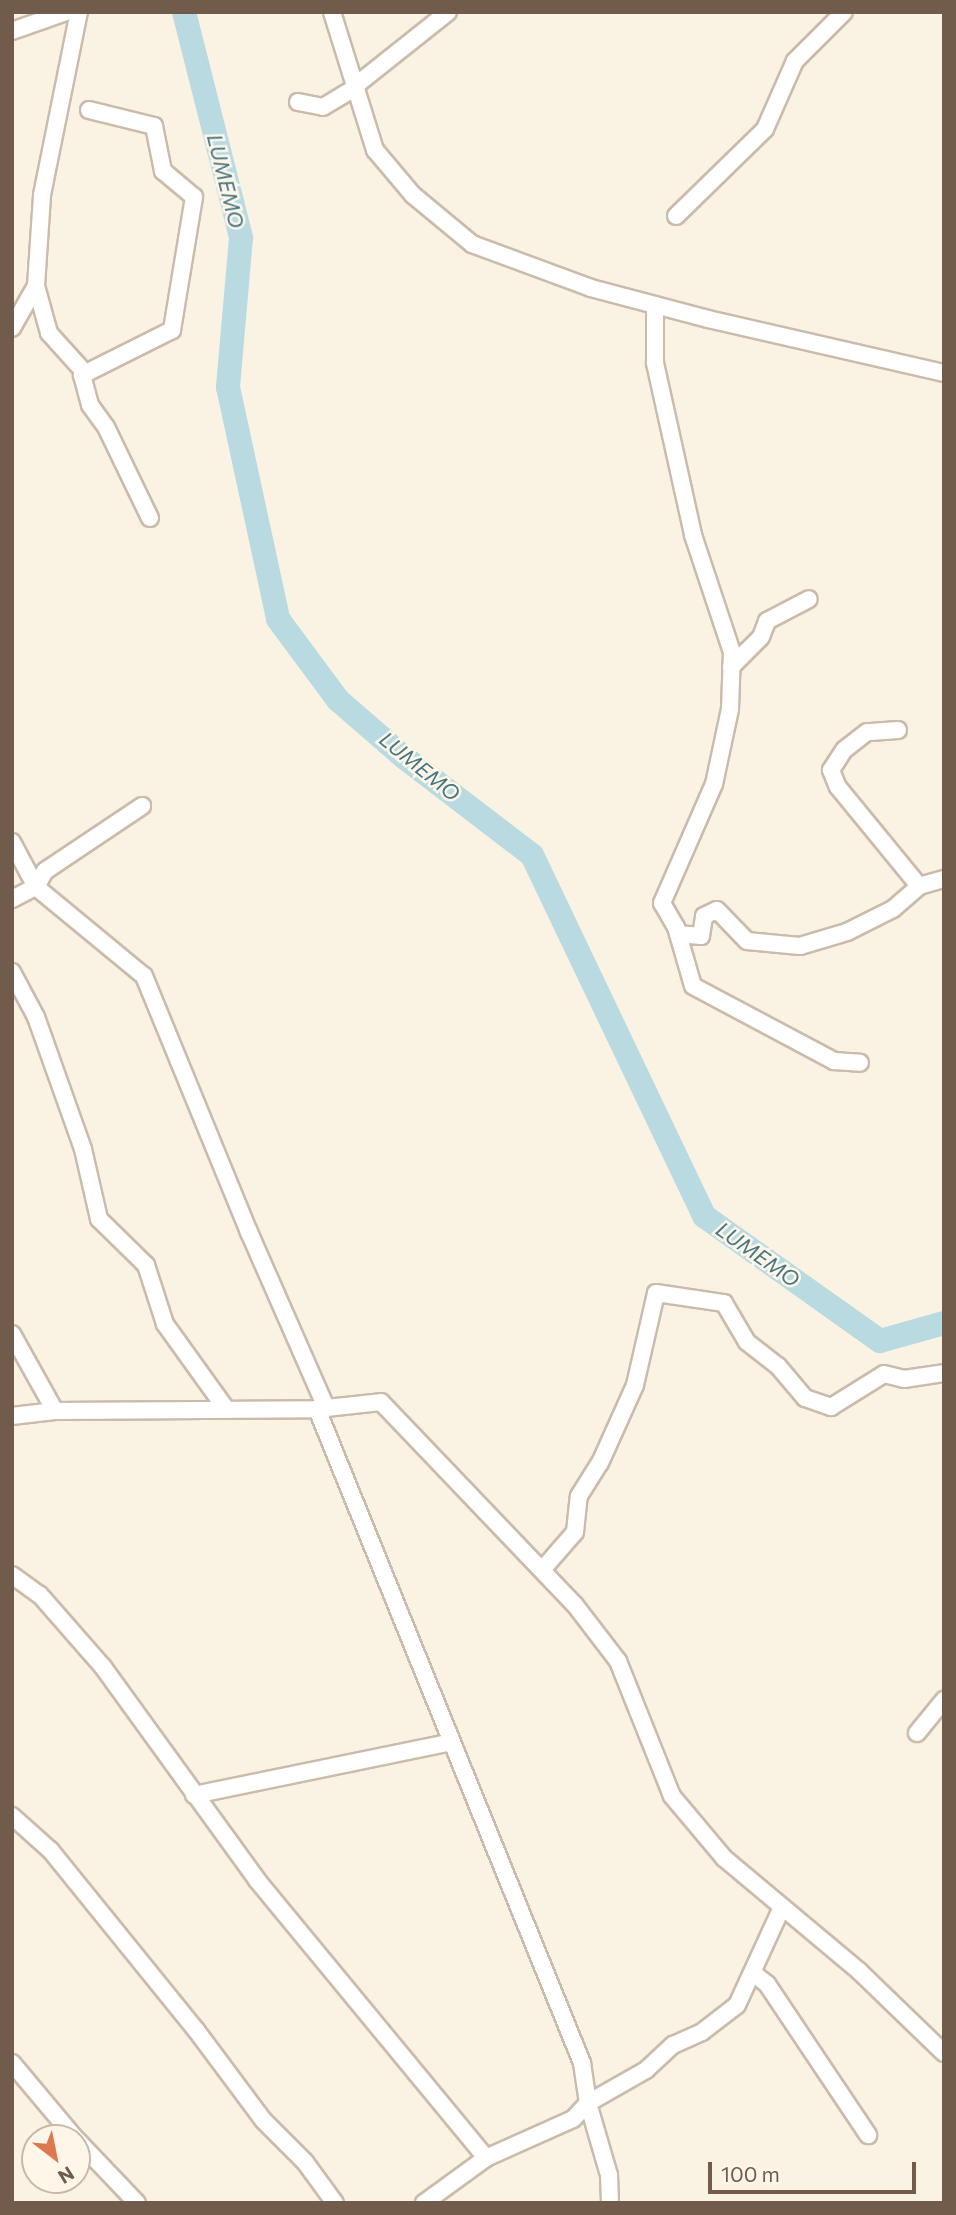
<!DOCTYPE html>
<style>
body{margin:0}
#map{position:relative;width:956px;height:2215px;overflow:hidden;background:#faf3e3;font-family:Commissioner,sans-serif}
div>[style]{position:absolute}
.river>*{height:24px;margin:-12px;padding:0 12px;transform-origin:12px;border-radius:12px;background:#badae2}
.roads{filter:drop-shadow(2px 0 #cbbbab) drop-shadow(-2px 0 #cbbbab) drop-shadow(0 2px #cbbbab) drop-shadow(0 -2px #cbbbab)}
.minor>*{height:16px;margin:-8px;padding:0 8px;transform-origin:8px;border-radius:8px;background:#fff}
span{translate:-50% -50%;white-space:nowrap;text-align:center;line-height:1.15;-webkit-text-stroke:5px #fef7e9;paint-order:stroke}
.water-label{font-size:21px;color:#477583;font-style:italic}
.frame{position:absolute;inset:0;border:14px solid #715b4b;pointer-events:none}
.north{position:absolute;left:21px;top:2124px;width:70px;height:70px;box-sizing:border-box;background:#fef7e9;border:2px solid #c6b9aa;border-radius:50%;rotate:148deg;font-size:19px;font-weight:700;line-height:28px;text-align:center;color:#715b4b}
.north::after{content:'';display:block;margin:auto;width:24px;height:32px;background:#dc7951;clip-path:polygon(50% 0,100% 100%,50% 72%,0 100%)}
.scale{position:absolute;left:708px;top:2162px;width:208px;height:32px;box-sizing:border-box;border:4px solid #715b4b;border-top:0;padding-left:9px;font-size:21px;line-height:24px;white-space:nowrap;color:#715b4b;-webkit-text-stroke:5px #fef7e9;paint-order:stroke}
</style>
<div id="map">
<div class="river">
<div style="left:184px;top:12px;width:233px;rotate:75.8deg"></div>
<div style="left:241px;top:238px;width:150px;rotate:95deg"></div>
<div style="left:228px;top:387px;width:237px;rotate:77.8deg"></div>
<div style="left:278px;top:619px;width:101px;rotate:53.5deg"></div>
<div style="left:338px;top:700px;width:89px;rotate:40.9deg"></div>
<div style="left:405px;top:758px;width:160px;rotate:37.4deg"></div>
<div style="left:532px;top:855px;width:400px;rotate:64.5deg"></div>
<div style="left:704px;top:1216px;width:216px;rotate:35.4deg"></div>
<div style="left:880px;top:1341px;width:66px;rotate:-15.7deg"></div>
</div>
<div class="roads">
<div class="minor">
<div style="left:332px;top:12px;width:145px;rotate:72.7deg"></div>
<div style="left:375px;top:150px;width:59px;rotate:49.8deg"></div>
<div style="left:413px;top:195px;width:77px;rotate:39.7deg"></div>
<div style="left:472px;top:244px;width:127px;rotate:20.3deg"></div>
<div style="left:591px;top:288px;width:121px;rotate:14.8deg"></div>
<div style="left:708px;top:319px;width:242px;rotate:12.9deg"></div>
<div style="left:12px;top:31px;width:57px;rotate:-19.4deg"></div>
<div style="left:355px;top:86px;width:119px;rotate:-38.5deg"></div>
<div style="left:298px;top:102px;width:25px;rotate:11deg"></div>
<div style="left:323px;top:107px;width:39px;rotate:-31deg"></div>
<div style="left:89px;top:110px;width:67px;rotate:13.8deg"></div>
<div style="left:154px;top:126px;width:46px;rotate:78.7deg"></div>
<div style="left:163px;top:171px;width:40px;rotate:40deg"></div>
<div style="left:194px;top:197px;width:135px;rotate:99.4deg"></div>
<div style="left:172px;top:330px;width:101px;rotate:153.4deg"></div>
<div style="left:82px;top:375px;width:31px;rotate:75deg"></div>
<div style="left:90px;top:405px;width:27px;rotate:54deg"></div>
<div style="left:106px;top:427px;width:101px;rotate:64.2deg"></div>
<div style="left:676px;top:216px;width:124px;rotate:-44.3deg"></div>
<div style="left:765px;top:129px;width:74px;rotate:-66.2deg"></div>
<div style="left:795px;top:61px;width:69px;rotate:-45deg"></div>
<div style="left:36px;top:286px;width:49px;rotate:74.5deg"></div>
<div style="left:49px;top:333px;width:55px;rotate:47.9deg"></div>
<div style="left:655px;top:305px;width:58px;rotate:90deg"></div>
<div style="left:655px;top:363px;width:176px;rotate:77.5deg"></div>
<div style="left:693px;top:535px;width:123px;rotate:71.6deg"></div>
<div style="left:732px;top:652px;width:57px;rotate:92deg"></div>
<div style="left:730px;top:709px;width:77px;rotate:102deg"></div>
<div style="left:714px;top:784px;width:130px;rotate:113.6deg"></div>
<div style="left:662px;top:903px;width:28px;rotate:60deg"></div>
<div style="left:676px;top:927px;width:61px;rotate:73.9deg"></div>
<div style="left:693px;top:986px;width:160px;rotate:28deg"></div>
<div style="left:834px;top:1061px;width:26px;rotate:4deg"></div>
<div style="left:12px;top:328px;width:48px;rotate:-60.3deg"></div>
<div style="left:36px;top:286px;width:91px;rotate:-86.2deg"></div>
<div style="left:42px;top:195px;width:187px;rotate:-78.6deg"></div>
<div style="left:731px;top:667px;width:42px;rotate:-45deg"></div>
<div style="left:761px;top:637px;width:17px;rotate:-69deg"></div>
<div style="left:767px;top:621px;width:47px;rotate:-27.6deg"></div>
<div style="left:898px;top:730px;width:31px;rotate:176deg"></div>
<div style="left:867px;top:732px;width:29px;rotate:142deg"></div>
<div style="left:844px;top:750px;width:24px;rotate:123deg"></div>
<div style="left:831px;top:770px;width:18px;rotate:68deg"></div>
<div style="left:838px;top:787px;width:128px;rotate:50.7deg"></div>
<div style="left:12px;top:842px;width:51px;rotate:61.9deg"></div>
<div style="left:36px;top:887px;width:18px;rotate:-61deg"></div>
<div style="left:45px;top:871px;width:117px;rotate:-33.8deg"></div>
<div style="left:12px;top:899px;width:27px;rotate:-27deg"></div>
<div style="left:36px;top:887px;width:140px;rotate:39.5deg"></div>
<div style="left:144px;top:976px;width:277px;rotate:67.7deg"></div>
<div style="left:249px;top:1232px;width:191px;rotate:66.3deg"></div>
<div style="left:678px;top:934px;width:23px;rotate:5deg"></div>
<div style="left:701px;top:936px;width:20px;rotate:-81deg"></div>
<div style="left:704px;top:916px;width:14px;rotate:-25deg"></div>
<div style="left:717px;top:910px;width:43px;rotate:45.9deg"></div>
<div style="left:747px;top:941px;width:53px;rotate:5.4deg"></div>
<div style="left:800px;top:946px;width:49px;rotate:-16.6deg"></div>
<div style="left:847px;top:932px;width:51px;rotate:-26.6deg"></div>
<div style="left:893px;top:909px;width:35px;rotate:-41deg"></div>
<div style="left:919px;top:886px;width:26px;rotate:-16deg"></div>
<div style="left:12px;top:972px;width:51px;rotate:61.9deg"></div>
<div style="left:36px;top:1017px;width:140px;rotate:70.4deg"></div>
<div style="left:83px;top:1149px;width:72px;rotate:77.1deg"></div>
<div style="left:99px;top:1219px;width:66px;rotate:44.4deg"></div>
<div style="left:146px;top:1265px;width:62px;rotate:72.1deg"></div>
<div style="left:165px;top:1324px;width:105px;rotate:54.3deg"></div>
<div style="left:12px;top:1334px;width:88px;rotate:60.8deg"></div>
<div style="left:317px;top:1409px;width:706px;rotate:67.94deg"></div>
<div style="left:582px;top:2063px;width:40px;rotate:81.5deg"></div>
<div style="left:588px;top:2103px;width:22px;rotate:133deg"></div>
<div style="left:573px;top:2119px;width:95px;rotate:155.9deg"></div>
<div style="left:486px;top:2158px;width:77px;rotate:144deg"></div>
<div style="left:12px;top:1416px;width:43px;rotate:-6.6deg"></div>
<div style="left:55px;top:1411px;width:262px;rotate:-0.4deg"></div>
<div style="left:317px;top:1409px;width:64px;rotate:-6.2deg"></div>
<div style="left:381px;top:1402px;width:281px;rotate:46.3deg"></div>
<div style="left:575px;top:1605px;width:71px;rotate:52.5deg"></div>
<div style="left:618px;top:1661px;width:145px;rotate:68.2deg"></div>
<div style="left:672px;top:1796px;width:81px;rotate:50deg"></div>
<div style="left:724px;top:1858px;width:176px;rotate:39.9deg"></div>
<div style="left:859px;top:1971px;width:118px;rotate:44deg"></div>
<div style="left:542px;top:1570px;width:50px;rotate:-49deg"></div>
<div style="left:575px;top:1532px;width:36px;rotate:-84deg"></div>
<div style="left:579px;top:1496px;width:39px;rotate:-58deg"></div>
<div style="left:600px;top:1463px;width:85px;rotate:-65.8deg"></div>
<div style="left:635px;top:1385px;width:94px;rotate:-77.1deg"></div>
<div style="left:656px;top:1293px;width:69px;rotate:8.4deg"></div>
<div style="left:724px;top:1303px;width:45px;rotate:59.5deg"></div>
<div style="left:747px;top:1342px;width:39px;rotate:38deg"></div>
<div style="left:778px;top:1366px;width:42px;rotate:49.8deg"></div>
<div style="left:805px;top:1398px;width:28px;rotate:19deg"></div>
<div style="left:831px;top:1407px;width:62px;rotate:-31.9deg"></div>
<div style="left:884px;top:1374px;width:21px;rotate:14deg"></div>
<div style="left:904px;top:1379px;width:40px;rotate:-8.5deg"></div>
<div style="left:12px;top:1575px;width:34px;rotate:36deg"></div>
<div style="left:40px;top:1595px;width:96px;rotate:48.8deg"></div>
<div style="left:103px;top:1667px;width:263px;rotate:54.1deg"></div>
<div style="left:257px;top:1880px;width:360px;rotate:50.5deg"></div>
<div style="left:917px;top:1733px;width:43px;rotate:-50.7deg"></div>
<div style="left:194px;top:1795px;width:263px;rotate:-11.6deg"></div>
<div style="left:12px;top:1816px;width:52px;rotate:41.9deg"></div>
<div style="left:51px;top:1851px;width:230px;rotate:51deg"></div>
<div style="left:196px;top:2030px;width:112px;rotate:53.3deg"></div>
<div style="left:263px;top:2120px;width:59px;rotate:45deg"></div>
<div style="left:305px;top:2162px;width:51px;rotate:53.8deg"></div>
<div style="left:753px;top:1973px;width:18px;rotate:38deg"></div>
<div style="left:767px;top:1984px;width:182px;rotate:56.2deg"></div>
<div style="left:12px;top:2063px;width:98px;rotate:50deg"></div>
<div style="left:77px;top:2140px;width:87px;rotate:46.4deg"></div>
<div style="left:610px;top:2203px;width:28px;rotate:-92deg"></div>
<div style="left:609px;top:2175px;width:75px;rotate:-106.3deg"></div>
<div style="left:588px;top:2103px;width:67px;rotate:-29.6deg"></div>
<div style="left:646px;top:2070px;width:37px;rotate:-43deg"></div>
<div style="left:673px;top:2045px;width:32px;rotate:-24deg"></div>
<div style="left:702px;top:2032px;width:44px;rotate:-37.6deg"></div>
<div style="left:737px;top:2005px;width:108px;rotate:-65.3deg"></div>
</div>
</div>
<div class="water-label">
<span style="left:226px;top:181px;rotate:76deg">LUMEMO</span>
<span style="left:420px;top:766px;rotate:39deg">LUMEMO</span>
<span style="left:758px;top:1254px;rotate:35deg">LUMEMO</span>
</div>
<div class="frame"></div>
<div class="north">N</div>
<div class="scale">100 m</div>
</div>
